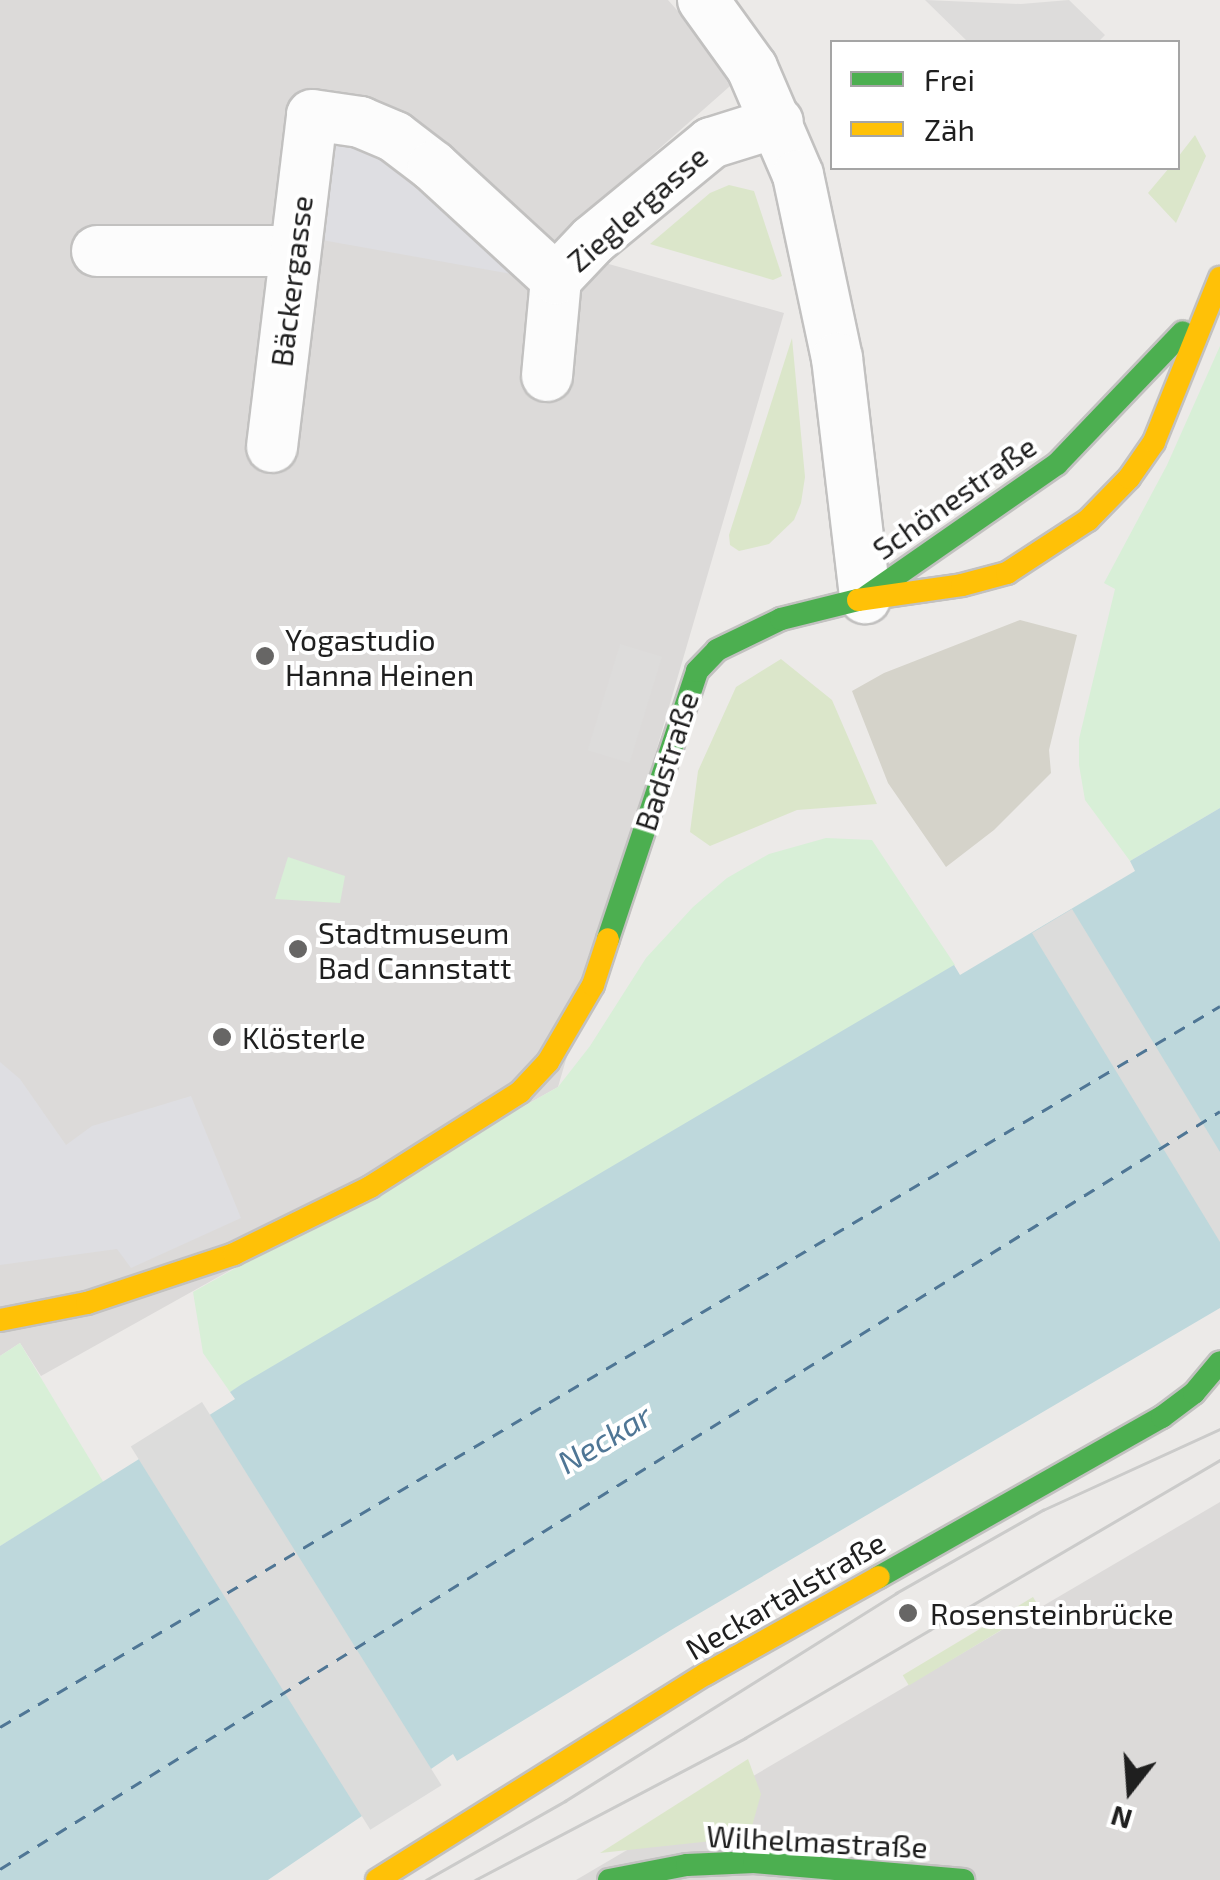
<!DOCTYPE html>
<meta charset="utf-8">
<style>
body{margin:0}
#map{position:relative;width:1220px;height:1880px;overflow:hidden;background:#eceae8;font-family:"Exo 2",sans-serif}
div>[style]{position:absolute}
.residential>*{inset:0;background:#dcdad9}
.construction>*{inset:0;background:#d5d3ca}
.grass>*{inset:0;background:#dbe6ca;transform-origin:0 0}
.park>*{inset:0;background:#d8efd7}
.parking>*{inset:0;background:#dddcdb;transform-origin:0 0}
.plaza>*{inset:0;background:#dedee2}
.water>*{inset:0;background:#bed8dc}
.pier>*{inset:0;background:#dcdcdb;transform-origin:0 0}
.ferry>*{height:2.5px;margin-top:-1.25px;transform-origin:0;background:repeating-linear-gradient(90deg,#4f7695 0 12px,transparent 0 22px)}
.roads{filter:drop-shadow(2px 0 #c2c1c0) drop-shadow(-2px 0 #c2c1c0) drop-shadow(0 2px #c2c1c0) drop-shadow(0 -2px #c2c1c0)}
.street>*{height:50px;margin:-25px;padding:0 25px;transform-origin:25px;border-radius:25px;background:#fcfcfc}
.fast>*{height:22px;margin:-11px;padding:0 11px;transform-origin:11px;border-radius:11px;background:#4caf50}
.slow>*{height:22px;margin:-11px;padding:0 11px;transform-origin:11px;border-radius:11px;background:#ffc107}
.tram>*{height:2.5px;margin:-1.25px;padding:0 1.25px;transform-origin:1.25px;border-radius:1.25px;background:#cbcbca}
.dots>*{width:28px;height:28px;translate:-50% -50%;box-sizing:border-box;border:5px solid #fff;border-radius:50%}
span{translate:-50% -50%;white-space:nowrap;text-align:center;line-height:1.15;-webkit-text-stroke:8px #fff;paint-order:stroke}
.street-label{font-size:30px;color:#1f1f1f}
.poi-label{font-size:30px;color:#1f1f1f}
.left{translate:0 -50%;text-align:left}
.water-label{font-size:32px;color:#4f7695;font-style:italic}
.legend{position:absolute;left:830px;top:40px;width:350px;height:130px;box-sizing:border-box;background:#fff;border:2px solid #a5a5a5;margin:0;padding:12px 18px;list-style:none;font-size:30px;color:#1f1f1f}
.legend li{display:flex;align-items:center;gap:20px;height:50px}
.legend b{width:50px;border:2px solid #a5a5a5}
.north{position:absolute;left:1080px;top:1740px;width:100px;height:100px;-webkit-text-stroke:8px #fff;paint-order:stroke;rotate:197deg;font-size:28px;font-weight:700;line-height:40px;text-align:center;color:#1f1f1f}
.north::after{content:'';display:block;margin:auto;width:35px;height:45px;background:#1f1f1f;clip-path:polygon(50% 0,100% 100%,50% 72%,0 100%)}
</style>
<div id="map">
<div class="residential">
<div style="clip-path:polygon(0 0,668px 0,738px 79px,548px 247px,784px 313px,558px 1087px,41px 1376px,20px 1343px,0 1356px)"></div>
<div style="clip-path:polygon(1220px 1502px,1220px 1880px,576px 1880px)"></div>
</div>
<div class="construction">
<div style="clip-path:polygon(1020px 620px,1077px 635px,1049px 750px,1051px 773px,994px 830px,946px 867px,888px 783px,852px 691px,884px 673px)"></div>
</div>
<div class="grass">
<div style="clip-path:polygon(1195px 135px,1206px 156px,1176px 223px,1148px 193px,1169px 168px,1178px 168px,1178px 157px)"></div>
<div style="clip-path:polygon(729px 185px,754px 191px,782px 276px,773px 280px,650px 244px,710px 193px)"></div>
<div style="clip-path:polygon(792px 338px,805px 477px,801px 503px,794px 520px,769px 544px,739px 551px,730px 545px,729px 535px)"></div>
<div style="clip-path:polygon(781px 659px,832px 700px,877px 804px,797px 810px,710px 846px,690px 832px,698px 771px,736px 687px)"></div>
<div style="left:1033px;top:1597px;width:12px;height:152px;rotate:59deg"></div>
<div style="clip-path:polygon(748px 1759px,761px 1794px,749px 1837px,600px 1853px)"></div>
</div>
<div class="park">
<div style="clip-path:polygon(1220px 346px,1220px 808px,1130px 861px,1085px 800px,1079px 765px,1079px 739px,1115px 589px,1104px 583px,1167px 465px)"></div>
<div style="clip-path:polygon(826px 838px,872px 840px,955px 965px,230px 1392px,203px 1353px,193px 1292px,558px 1087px,590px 1046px,646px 958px,693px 907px,727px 878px,769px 854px)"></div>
<div style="clip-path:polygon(288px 857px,345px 876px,340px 903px,275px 899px)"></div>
<div style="clip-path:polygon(20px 1343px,104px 1483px,0 1546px,0 1356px)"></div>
</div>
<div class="parking">
<div style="clip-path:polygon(925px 0,1021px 4px,1069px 0,1105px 35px,1098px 42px,968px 42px)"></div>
<div style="left:620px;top:644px;width:44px;height:111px;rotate:17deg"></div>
</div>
<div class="plaza">
<div style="clip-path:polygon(320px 125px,358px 131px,525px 261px,512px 274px,305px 237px)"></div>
<div style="clip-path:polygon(0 1062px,20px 1079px,66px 1145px,92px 1126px,191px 1096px,241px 1218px,131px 1268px,117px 1249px,0 1265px)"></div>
</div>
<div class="water">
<div style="clip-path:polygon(1220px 808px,1220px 1308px,676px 1627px,457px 1761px,453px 1754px,268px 1880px,0 1880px,0 1546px,235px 1399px,230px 1392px,242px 1384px,954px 965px,960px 975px,1135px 871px,1130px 861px)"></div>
</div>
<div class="pier">
<div style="clip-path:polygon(1072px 909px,1220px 1152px,1220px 1242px,1032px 933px)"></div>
<div style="left:202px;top:1402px;width:452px;height:84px;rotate:58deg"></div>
</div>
<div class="ferry">
<div style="left:0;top:1727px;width:1417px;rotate:-30.58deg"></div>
<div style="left:0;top:1869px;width:1436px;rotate:-31.85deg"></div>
</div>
<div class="roads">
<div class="street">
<div style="left:703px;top:0;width:84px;rotate:54.2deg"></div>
<div style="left:752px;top:68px;width:116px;rotate:66.7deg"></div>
<div style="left:798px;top:175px;width:187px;rotate:78deg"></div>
<div style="left:837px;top:358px;width:242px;rotate:83.3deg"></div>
<div style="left:97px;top:251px;width:196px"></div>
<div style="left:556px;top:279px;width:54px;rotate:-46.5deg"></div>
<div style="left:593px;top:240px;width:153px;rotate:-39.4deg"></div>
<div style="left:711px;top:143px;width:70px;rotate:-17.4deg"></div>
<div style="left:547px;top:376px;width:97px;rotate:-84.7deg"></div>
<div style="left:272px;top:447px;width:334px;rotate:-83.1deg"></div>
<div style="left:312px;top:115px;width:49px;rotate:8.3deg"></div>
<div style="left:360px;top:122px;width:38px;rotate:23deg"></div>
<div style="left:395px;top:137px;width:48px;rotate:37.3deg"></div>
<div style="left:433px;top:166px;width:167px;rotate:42.6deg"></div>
</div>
<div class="fast">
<div style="left:867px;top:596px;width:231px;rotate:-34.8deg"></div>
<div style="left:1057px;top:464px;width:182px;rotate:-46.3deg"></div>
<div style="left:608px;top:939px;width:282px;rotate:-71.6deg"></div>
<div style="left:697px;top:671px;width:29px;rotate:-46deg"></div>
<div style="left:717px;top:650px;width:71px;rotate:-25.8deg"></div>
<div style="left:781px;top:619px;width:79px;rotate:-13.9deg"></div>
<div style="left:879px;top:1577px;width:325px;rotate:-29.5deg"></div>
<div style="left:1162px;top:1417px;width:40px;rotate:-37deg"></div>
<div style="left:1194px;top:1393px;width:40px;rotate:-50deg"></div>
<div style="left:609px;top:1880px;width:79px;rotate:-10.9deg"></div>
<div style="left:687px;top:1865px;width:67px;rotate:-2.6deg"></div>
<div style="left:754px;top:1862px;width:210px;rotate:4.9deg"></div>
</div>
<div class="slow">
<div style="left:858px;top:600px;width:105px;rotate:-8.2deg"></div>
<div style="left:962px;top:585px;width:47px;rotate:-14.9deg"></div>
<div style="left:1007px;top:573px;width:97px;rotate:-33.2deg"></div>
<div style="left:1088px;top:520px;width:59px;rotate:-45.7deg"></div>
<div style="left:1129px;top:478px;width:44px;rotate:-55.2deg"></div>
<div style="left:1154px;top:442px;width:177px;rotate:-68.1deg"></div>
<div style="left:0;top:1320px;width:89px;rotate:-11.1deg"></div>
<div style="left:87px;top:1303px;width:155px;rotate:-18.4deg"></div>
<div style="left:234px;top:1254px;width:152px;rotate:-26.2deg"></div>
<div style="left:370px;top:1187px;width:178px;rotate:-32.3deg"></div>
<div style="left:520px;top:1092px;width:41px;rotate:-47deg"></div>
<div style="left:548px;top:1062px;width:89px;rotate:-59.7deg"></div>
<div style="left:593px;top:985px;width:48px;rotate:-71.9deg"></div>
<div style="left:377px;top:1880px;width:388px;rotate:-32.1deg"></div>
<div style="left:706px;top:1674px;width:198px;rotate:-29.3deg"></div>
</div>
</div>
<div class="tram">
<div style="left:426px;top:1880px;width:160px;rotate:-29.6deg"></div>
<div style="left:565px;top:1801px;width:391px;rotate:-32.1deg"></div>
<div style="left:896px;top:1593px;width:169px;rotate:-29.5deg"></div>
<div style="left:1043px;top:1510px;width:195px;rotate:-24.6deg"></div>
<div style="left:475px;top:1880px;width:305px;rotate:-27.7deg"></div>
<div style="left:745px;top:1738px;width:550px;rotate:-30.34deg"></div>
</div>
<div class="dots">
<div style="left:265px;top:656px;background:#676665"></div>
<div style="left:298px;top:949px;background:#676665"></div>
<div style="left:222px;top:1037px;background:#676665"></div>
<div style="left:908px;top:1613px;background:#676665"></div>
</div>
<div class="street-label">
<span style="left:637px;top:208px;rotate:-41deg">Zieglergasse</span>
<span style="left:291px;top:281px;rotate:-83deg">Bäckergasse</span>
<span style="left:954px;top:497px;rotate:-35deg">Schönestraße</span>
<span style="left:666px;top:761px;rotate:-72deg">Badstraße</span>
<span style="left:785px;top:1595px;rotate:-30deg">Neckartalstraße</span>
<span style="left:817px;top:1841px;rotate:3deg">Wilhelmastraße</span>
</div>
<div class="poi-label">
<span class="left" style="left:285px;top:656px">Yogastudio<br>Hanna Heinen</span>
<span class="left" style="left:318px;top:949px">Stadtmuseum<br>Bad Cannstatt</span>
<span class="left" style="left:242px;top:1037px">Klösterle</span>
<span class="left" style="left:930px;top:1613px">Rosensteinbrücke</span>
</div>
<div class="water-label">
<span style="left:604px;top:1438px;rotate:-31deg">Neckar</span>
</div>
<ul class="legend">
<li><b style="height:12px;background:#4caf50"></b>Frei</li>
<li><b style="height:12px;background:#ffc107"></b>Zäh</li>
</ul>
<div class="north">N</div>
</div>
